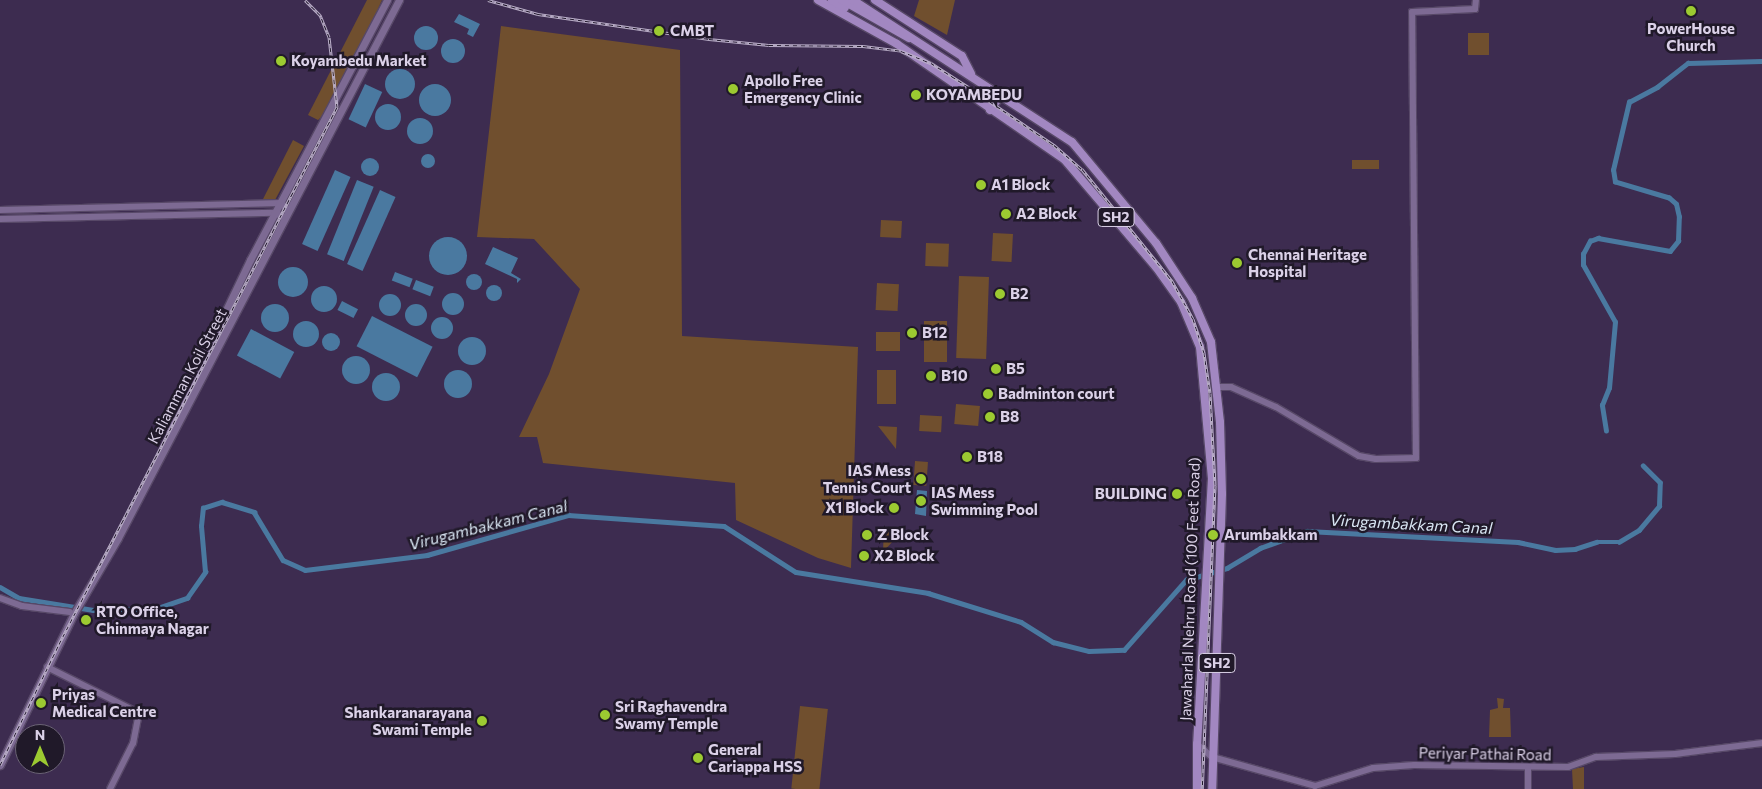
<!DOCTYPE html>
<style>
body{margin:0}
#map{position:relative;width:1762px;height:789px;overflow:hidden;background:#3d2c50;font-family:Commissioner,sans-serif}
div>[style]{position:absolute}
.green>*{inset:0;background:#704f2e;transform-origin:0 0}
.water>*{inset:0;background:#4a79a0;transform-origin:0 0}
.round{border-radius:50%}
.canal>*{height:4.5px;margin:-2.25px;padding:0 2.25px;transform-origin:2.25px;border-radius:2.25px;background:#4a79a0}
.roads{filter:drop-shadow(1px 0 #574867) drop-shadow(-1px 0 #574867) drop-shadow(0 1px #574867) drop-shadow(0 -1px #574867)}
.tertiary>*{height:6px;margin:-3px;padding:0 3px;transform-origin:3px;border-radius:3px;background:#7d6a93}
.secondary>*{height:7px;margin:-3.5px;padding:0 3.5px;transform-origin:3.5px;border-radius:3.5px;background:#7d6a93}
.primary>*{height:8px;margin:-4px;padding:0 4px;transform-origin:4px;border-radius:4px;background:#a287c1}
.rail>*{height:3px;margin-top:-1.5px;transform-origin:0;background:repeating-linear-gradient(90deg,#201929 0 4px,#baafc8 0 8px);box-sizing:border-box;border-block:1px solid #baafc8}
.dots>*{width:14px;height:14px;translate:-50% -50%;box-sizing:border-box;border:2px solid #201929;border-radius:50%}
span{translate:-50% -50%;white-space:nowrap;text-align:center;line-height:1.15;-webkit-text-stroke:5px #201929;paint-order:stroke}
.shield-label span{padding:1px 4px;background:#201929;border:1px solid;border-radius:4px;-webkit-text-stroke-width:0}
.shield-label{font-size:14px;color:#dbd1e8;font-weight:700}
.poi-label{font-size:15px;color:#dbd1e8;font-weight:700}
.left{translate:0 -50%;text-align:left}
.right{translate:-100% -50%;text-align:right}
.street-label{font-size:15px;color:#dbd1e8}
.water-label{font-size:16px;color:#d9e6f3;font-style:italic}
.north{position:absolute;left:15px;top:724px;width:50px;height:50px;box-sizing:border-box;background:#201929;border:1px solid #6b6375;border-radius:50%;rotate:0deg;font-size:14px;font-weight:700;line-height:20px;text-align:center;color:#dbd1e8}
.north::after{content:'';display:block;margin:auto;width:18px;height:22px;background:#9cca31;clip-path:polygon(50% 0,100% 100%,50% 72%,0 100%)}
</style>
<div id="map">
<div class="green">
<div style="clip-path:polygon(367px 0,382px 0,334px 106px,318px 120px,308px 115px)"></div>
<div style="clip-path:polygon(919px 0,955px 0,947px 35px,914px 16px)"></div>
<div style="clip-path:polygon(501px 26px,680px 50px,682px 336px,858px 347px,851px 568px,818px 558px,736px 520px,735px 483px,543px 463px,537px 437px,519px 437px,549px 374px,580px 289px,534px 239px,477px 237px)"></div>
<div style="left:1468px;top:33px;width:21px;height:22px"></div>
<div style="clip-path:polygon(293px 140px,304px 146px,275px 200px,261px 203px)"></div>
<div style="left:1352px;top:160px;width:27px;height:9px"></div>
<div style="left:881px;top:220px;width:21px;height:17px;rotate:3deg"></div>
<div style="left:993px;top:233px;width:20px;height:28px;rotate:3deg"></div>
<div style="left:926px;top:243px;width:23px;height:23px;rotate:2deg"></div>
<div style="left:959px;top:276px;width:30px;height:82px;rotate:2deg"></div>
<div style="left:877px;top:283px;width:22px;height:27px;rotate:3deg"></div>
<div style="left:924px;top:321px;width:23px;height:41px"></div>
<div style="left:876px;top:332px;width:24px;height:19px"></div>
<div style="left:877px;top:370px;width:19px;height:34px"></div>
<div style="left:956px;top:404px;width:24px;height:20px;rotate:5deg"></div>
<div style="left:920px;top:415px;width:22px;height:16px;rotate:3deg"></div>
<div style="clip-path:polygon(878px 426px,897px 427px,896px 449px)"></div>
<div style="left:915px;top:461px;width:13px;height:24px;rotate:4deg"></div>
<div style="clip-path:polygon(884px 527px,905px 528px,883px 552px)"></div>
<div style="clip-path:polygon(1497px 698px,1504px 699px,1503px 708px,1510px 708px,1511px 737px,1489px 737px,1490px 710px,1498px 708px)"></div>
<div style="left:800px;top:706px;width:28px;height:83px;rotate:6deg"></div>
<div style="clip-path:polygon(1584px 767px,1584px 789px,1573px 789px,1572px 769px)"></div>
</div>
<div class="water">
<div style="clip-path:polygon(459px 14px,480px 24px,473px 37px,467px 34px,469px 29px,454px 22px)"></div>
<div class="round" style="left:414px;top:26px;width:24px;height:24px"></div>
<div class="round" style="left:441px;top:39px;width:24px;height:24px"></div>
<div class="round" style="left:385px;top:69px;width:30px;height:30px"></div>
<div style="left:365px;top:84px;width:19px;height:39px;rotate:25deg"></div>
<div class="round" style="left:419px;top:84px;width:32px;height:32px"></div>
<div class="round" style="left:375px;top:104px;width:26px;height:26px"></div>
<div class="round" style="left:407px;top:118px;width:26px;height:26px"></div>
<div class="round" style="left:421px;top:154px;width:14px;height:14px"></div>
<div class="round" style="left:361px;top:158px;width:18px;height:18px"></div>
<div style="left:335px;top:170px;width:17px;height:81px;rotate:24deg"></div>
<div style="left:357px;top:180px;width:18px;height:80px;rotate:22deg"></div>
<div style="left:380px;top:190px;width:17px;height:81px;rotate:24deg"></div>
<div class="round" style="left:429px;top:237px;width:38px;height:38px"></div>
<div style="clip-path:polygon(493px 247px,518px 258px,511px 273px,521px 279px,517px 283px,517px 279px,485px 264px)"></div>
<div class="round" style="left:278px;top:267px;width:30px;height:30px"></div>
<div style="left:395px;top:272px;width:19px;height:9px;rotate:21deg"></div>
<div class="round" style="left:466px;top:274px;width:16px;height:16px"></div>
<div style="left:416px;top:280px;width:19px;height:10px;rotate:21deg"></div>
<div class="round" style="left:486px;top:285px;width:16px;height:16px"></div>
<div class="round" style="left:311px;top:286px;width:26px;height:26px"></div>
<div class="round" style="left:442px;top:293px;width:22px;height:22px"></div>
<div class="round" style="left:379px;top:294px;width:22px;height:22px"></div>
<div style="left:342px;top:301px;width:18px;height:10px;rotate:27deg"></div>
<div class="round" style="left:405px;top:304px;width:22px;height:22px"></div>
<div class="round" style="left:261px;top:304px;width:28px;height:28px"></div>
<div style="left:372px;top:316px;width:68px;height:34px;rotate:27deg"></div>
<div class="round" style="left:431px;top:317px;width:22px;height:22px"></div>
<div class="round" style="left:293px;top:321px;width:26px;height:26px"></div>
<div style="left:251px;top:329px;width:49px;height:30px;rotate:28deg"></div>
<div class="round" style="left:322px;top:333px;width:18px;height:18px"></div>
<div class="round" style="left:458px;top:337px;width:28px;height:28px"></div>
<div class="round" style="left:342px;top:356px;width:28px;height:28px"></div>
<div class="round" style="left:444px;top:370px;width:28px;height:28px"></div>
<div class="round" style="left:372px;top:373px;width:28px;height:28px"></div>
<div style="clip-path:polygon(917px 490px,927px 491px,926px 516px,915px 514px)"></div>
</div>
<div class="canal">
<div style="left:1606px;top:431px;width:26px;rotate:-99deg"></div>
<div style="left:1602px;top:405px;width:18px;rotate:-68deg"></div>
<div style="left:1609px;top:388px;width:66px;rotate:-84.8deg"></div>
<div style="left:1615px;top:322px;width:65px;rotate:-119.3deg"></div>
<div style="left:1583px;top:265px;width:11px;rotate:-90deg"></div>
<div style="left:1583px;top:254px;width:15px;rotate:-62deg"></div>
<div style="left:1590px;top:241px;width:9px;rotate:-21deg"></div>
<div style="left:1598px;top:238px;width:73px;rotate:10.2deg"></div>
<div style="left:1670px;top:251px;width:13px;rotate:-51deg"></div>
<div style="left:1678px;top:241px;width:24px;rotate:-88deg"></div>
<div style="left:1679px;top:217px;width:13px;rotate:-103deg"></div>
<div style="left:1676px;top:204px;width:9px;rotate:-139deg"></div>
<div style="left:1669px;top:198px;width:56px;rotate:-163.5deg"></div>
<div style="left:1615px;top:182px;width:12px;rotate:-99deg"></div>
<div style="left:1613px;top:170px;width:70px;rotate:-76.8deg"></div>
<div style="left:1629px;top:102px;width:32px;rotate:-28deg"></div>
<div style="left:1657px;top:87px;width:39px;rotate:-38deg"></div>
<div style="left:1688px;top:63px;width:74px;rotate:-1.5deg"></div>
<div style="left:0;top:587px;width:22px;rotate:30deg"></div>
<div style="left:19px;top:598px;width:75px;rotate:9.2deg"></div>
<div style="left:93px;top:610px;width:65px;rotate:-1.8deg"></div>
<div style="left:158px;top:608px;width:31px;rotate:-19deg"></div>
<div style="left:187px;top:598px;width:32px;rotate:-55deg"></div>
<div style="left:205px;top:572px;width:46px;rotate:-95deg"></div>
<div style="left:201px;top:526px;width:18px;rotate:-84deg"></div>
<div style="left:203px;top:508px;width:20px;rotate:-18deg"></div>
<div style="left:222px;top:502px;width:34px;rotate:17deg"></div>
<div style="left:254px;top:512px;width:56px;rotate:58.9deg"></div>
<div style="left:283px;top:560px;width:24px;rotate:24deg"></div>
<div style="left:305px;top:570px;width:123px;rotate:-7deg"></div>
<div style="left:427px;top:555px;width:147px;rotate:-15.8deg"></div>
<div style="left:568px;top:515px;width:156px;rotate:4deg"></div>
<div style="left:724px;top:526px;width:85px;rotate:32.6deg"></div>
<div style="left:796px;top:572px;width:134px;rotate:9deg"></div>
<div style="left:928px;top:593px;width:97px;rotate:17.3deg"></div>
<div style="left:1021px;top:622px;width:38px;rotate:32deg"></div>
<div style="left:1053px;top:642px;width:37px;rotate:14deg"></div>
<div style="left:1089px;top:651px;width:35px;rotate:-2deg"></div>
<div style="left:1124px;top:650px;width:94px;rotate:-48.5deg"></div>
<div style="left:1186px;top:580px;width:43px;rotate:-16.3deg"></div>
<div style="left:1227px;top:568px;width:39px;rotate:-31deg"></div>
<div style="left:1260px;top:548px;width:50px;rotate:-19.9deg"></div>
<div style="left:1307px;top:531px;width:211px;rotate:3deg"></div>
<div style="left:1518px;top:542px;width:38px;rotate:12deg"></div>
<div style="left:1555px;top:550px;width:20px;rotate:-3deg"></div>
<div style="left:1575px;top:549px;width:23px;rotate:-18deg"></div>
<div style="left:1597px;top:542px;width:22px"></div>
<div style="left:1619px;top:542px;width:23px;rotate:-31deg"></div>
<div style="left:1639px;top:530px;width:31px;rotate:-50deg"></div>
<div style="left:1659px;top:506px;width:23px;rotate:-88deg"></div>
<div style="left:1660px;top:483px;width:24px;rotate:-135deg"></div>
</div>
<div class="roads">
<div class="tertiary">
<div style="left:0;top:210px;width:282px;rotate:-1.4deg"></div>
<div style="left:282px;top:203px;width:9px;rotate:58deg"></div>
<div style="left:0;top:219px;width:274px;rotate:-1.3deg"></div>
<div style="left:274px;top:213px;width:11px;rotate:22deg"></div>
<div style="left:1218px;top:387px;width:13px"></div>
<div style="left:1231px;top:387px;width:49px;rotate:24deg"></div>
<div style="left:1276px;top:407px;width:96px;rotate:30.6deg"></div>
<div style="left:1359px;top:456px;width:17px;rotate:10deg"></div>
<div style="left:1376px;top:459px;width:40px;rotate:-1.4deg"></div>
<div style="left:1416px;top:458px;width:446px;rotate:-90.5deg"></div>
<div style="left:1412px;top:12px;width:63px;rotate:-2.7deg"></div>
<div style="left:1475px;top:9px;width:9px;rotate:-84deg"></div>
<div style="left:0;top:598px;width:23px;rotate:20deg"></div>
<div style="left:22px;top:606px;width:48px;rotate:7.1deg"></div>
<div style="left:47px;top:667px;width:103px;rotate:26.6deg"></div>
<div style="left:139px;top:713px;width:31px;rotate:101deg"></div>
<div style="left:133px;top:743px;width:51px;rotate:116.6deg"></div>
<div style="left:1197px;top:744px;width:20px;rotate:41deg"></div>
<div style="left:1212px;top:757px;width:107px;rotate:15.7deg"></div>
<div style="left:1315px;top:786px;width:61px;rotate:-17.2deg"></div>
<div style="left:1373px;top:768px;width:41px;rotate:-4.2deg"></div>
<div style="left:1414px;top:765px;width:154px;rotate:0.7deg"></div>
<div style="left:1568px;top:767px;width:30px;rotate:-20deg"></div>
<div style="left:1596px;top:757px;width:79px;rotate:-2.2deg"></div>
<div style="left:1675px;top:754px;width:88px;rotate:-7.2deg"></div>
<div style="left:1528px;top:768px;width:21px;rotate:90deg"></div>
</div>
<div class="secondary">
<div style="left:169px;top:429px;width:187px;rotate:-64.4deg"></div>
<div style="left:250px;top:260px;width:294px;rotate:-62.2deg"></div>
<div style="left:0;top:765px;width:167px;rotate:-64deg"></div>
<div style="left:73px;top:615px;width:89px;rotate:-59.7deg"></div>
<div style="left:118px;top:538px;width:607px;rotate:-62.42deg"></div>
</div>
<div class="primary">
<div style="left:818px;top:0;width:90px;rotate:29.1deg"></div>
<div style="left:897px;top:44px;width:203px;rotate:34.6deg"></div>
<div style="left:1064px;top:159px;width:142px;rotate:49.6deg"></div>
<div style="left:1156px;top:267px;width:43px;rotate:54.5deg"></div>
<div style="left:1181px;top:302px;width:49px;rotate:67.1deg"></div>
<div style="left:1200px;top:347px;width:132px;rotate:84.8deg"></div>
<div style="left:1212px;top:478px;width:266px;rotate:93.2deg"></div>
<div style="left:1197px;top:744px;width:45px;rotate:90deg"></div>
<div style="left:832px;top:0;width:15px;rotate:32deg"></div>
<div style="left:842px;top:0;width:77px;rotate:29.6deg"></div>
<div style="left:853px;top:0;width:261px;rotate:33deg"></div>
<div style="left:1072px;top:142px;width:131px;rotate:50.3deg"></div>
<div style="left:1156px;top:243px;width:66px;rotate:56.8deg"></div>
<div style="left:1192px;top:298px;width:48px;rotate:66.6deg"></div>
<div style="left:1211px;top:342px;width:81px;rotate:83.6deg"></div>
<div style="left:1220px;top:422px;width:72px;rotate:88.4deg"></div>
<div style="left:1222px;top:494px;width:295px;rotate:91.9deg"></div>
<div style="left:875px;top:0;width:103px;rotate:32.8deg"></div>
<div style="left:962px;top:56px;width:20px;rotate:63deg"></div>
<div style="left:990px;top:110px;width:19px;rotate:-54deg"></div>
</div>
</div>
<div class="rail">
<div style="left:488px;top:0;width:52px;rotate:15.6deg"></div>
<div style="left:538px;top:14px;width:173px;rotate:8.3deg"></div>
<div style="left:709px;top:39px;width:60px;rotate:5.7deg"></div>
<div style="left:769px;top:45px;width:94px;rotate:0.6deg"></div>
<div style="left:863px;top:46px;width:38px;rotate:7deg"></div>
<div style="left:901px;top:51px;width:32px;rotate:22deg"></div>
<div style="left:931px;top:63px;width:46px;rotate:32.7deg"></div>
<div style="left:970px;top:88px;width:102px;rotate:34.2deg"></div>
<div style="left:1054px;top:145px;width:37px;rotate:41deg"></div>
<div style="left:1082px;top:169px;width:144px;rotate:51.2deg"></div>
<div style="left:1172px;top:281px;width:43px;rotate:61.1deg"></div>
<div style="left:1193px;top:319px;width:36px;rotate:72deg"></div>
<div style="left:1204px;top:353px;width:40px;rotate:81.5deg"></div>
<div style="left:1210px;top:393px;width:92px;rotate:86.9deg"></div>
<div style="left:1215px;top:485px;width:304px;rotate:92.4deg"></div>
<div style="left:0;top:765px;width:135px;rotate:-64deg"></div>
<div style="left:59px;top:644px;width:605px;rotate:-62.63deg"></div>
<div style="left:337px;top:107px;width:70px;rotate:-96.5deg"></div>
<div style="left:329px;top:37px;width:24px;rotate:-112deg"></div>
<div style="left:320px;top:15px;width:21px;rotate:-135deg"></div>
</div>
<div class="dots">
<div style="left:1691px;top:11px;background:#9cca31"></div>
<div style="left:659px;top:31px;background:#9cca31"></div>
<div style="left:281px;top:61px;background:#9cca31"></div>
<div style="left:733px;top:89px;background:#9cca31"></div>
<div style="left:916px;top:95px;background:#9cca31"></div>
<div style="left:981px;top:185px;background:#9cca31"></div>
<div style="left:1006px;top:214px;background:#9cca31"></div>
<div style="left:1237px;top:263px;background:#9cca31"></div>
<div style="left:1000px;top:294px;background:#9cca31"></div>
<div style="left:912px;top:333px;background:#9cca31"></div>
<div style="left:996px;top:369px;background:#9cca31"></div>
<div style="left:931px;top:376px;background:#9cca31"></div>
<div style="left:988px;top:394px;background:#9cca31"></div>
<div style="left:990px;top:417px;background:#9cca31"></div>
<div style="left:967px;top:457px;background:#9cca31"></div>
<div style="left:921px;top:479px;background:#9cca31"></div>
<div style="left:1177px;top:494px;background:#9cca31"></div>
<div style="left:921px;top:501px;background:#9cca31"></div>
<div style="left:894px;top:508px;background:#9cca31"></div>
<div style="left:867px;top:535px;background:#9cca31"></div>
<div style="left:1213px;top:535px;background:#9cca31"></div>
<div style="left:864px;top:556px;background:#9cca31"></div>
<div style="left:86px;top:620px;background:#9cca31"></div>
<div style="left:41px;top:703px;background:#9cca31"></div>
<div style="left:605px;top:715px;background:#9cca31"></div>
<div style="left:482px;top:721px;background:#9cca31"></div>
<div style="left:698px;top:758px;background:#9cca31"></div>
</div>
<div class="shield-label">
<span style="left:1116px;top:217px">SH2</span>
<span style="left:1217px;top:663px">SH2</span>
</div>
<div class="poi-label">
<span style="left:1691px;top:37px">PowerHouse<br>Church</span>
<span class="left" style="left:670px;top:31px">CMBT</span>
<span class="left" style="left:291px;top:61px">Koyambedu Market</span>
<span class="left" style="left:744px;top:89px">Apollo Free<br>Emergency Clinic</span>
<span class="left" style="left:926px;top:95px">KOYAMBEDU</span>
<span class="left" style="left:991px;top:185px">A1 Block</span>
<span class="left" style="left:1016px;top:214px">A2 Block</span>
<span class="left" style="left:1248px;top:263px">Chennai Heritage<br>Hospital</span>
<span class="left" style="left:1010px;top:294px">B2</span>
<span class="left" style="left:922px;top:333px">B12</span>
<span class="left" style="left:1006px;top:369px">B5</span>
<span class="left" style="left:941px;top:376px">B10</span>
<span class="left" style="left:998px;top:394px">Badminton court</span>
<span class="left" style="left:1000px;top:417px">B8</span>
<span class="left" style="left:977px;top:457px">B18</span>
<span class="right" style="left:911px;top:479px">IAS Mess<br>Tennis Court</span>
<span class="left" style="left:931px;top:501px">IAS Mess<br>Swimming Pool</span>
<span class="right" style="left:1167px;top:494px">BUILDING</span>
<span class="right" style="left:884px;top:508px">X1 Block</span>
<span class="left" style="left:877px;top:535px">Z Block</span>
<span class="left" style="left:1224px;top:535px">Arumbakkam</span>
<span class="left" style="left:874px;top:556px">X2 Block</span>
<span class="left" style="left:96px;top:620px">RTO Office,<br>Chinmaya Nagar</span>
<span class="left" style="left:52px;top:703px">Priyas<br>Medical Centre</span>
<span class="left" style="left:615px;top:715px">Sri Raghavendra<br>Swamy Temple</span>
<span class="right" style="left:472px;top:721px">Shankaranarayana<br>Swami Temple</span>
<span class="left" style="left:708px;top:758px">General<br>Cariappa HSS</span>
</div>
<div class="street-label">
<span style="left:187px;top:376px;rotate:-62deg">Kaliamman Koil Street</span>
<span style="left:1190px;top:589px;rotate:-88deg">Jawaharlal Nehru Road (100 Feet Road)</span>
<span style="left:1485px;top:754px;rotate:1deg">Periyar Pathai Road</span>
</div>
<div class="water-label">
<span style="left:1411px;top:524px;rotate:3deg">Virugambakkam Canal</span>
<span style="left:488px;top:525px;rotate:-14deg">Virugambakkam Canal</span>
</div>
<div class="north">N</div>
</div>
